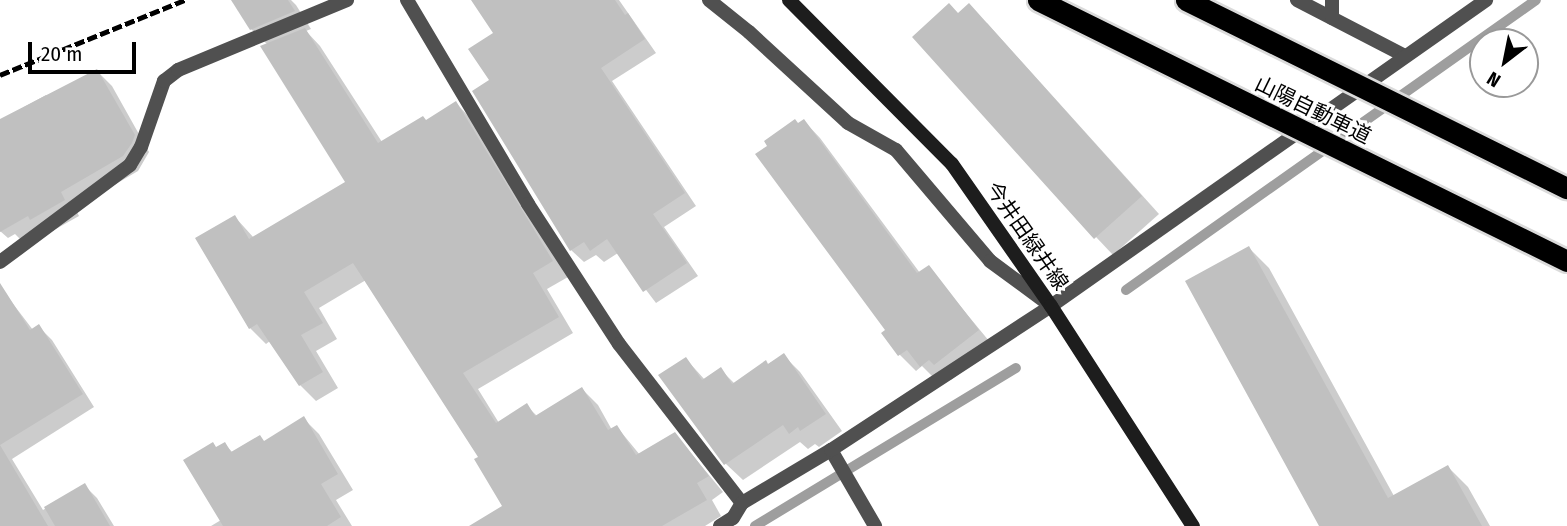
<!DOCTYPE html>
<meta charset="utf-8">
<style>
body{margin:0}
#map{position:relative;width:1567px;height:526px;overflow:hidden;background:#fff;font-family:"Fira Sans Condensed","Noto Sans JP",sans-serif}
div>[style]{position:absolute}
.shadow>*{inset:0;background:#0003}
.stream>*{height:10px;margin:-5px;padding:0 5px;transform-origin:5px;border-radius:5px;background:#9e9e9e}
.building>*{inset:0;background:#c0c0c0}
.street>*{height:14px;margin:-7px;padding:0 7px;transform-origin:7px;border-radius:7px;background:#505050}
.secondary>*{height:14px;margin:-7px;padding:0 7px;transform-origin:7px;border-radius:7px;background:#1d1d1d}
.rail>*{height:5px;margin-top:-2.5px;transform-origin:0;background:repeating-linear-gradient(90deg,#000 0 10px,transparent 0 13.5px)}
.bridges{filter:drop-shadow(2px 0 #dbdbdb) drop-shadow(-2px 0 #dbdbdb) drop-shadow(0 2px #dbdbdb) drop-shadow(0 -2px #dbdbdb)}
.highway-bridge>*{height:21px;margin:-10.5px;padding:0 10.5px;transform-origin:10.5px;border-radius:10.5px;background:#000}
span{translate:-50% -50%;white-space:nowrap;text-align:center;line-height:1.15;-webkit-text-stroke:6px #fff;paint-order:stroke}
.street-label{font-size:21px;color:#000}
.north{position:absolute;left:1469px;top:28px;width:70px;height:70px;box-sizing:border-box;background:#fff;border:2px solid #999;border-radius:50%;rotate:212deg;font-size:19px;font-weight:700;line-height:28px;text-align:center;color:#000}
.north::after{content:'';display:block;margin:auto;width:24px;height:32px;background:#000;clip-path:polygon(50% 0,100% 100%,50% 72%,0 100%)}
.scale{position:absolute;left:28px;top:42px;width:108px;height:32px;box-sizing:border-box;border:4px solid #000;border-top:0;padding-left:9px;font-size:21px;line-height:24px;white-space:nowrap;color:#000;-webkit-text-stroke:5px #fff;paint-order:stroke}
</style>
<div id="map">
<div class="shadow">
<div style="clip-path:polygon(245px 0,291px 0,296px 5px,311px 29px,306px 31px,320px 46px,382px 142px,427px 122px,456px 103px,471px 119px,568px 277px,547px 289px,573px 333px,478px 389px,499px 423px,527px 406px,538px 417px,582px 389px,598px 405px,612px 430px,617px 427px,640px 455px,675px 434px,723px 492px,712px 500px,721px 516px,705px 526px,472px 526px,504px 507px,480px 457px,366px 280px,319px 308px,337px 339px,316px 351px,338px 388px,316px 401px,300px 385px,270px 341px,266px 344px,250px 328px,235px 217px,254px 238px,348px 183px,268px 45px,251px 29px)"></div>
<div style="clip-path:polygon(474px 0,619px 0,656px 53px,612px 81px,696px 206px,664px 227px,698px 276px,656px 303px,618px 253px,604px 262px,596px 255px,584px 262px,571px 250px,492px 80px,495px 33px)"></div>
<div style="clip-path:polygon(959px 15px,987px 23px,1159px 214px,1113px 255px,1096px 237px)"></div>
<div style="clip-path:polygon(97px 71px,112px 86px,149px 152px,138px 171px,75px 208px,79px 216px,47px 234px,23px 242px,15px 234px,8px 238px,0 231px,0 136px,24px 107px,46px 95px,49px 98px)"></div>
<div style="clip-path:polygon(804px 121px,820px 138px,920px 273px,928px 267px,994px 347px,951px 380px,946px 375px,938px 382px,922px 366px,916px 371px,900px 355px,799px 125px)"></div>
<div style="clip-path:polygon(1249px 248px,1269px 268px,1394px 496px,1448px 467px,1468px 487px,1490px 526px,1323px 526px)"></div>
<div style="clip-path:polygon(4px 292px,33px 330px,39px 327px,52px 340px,94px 407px,12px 459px,43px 510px,84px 485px,97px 498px,114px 526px,0 526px,0 295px)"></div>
<div style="clip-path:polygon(783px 355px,800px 372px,842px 431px,819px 447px,815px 444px,808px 449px,800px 442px,743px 480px,726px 464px,686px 359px,705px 380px,720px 369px,735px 384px)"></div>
<div style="clip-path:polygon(304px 419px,319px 434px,353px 490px,336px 500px,352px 526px,211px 526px,221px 520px,218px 449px,225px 444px,233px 453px,265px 442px)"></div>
</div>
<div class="stream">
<div style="left:1126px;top:290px;width:502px;rotate:-35.27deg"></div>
<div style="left:755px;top:526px;width:305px;rotate:-31.2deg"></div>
</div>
<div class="building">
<div style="clip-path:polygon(231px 0,288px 0,295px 11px,250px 30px)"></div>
<div style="clip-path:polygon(471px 0,615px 0,625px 15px,628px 13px,645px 39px,601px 68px,685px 193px,653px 214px,687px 263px,643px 292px,607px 239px,590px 251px,584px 242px,570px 251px,472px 91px,489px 80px,468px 49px,493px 33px)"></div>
<div style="clip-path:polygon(949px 3px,958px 13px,969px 3px,1142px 196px,1094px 239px,912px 37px)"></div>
<div style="clip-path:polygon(305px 28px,378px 143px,423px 116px,426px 120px,456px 101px,553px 261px,533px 273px,559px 317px,463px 373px,496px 423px,527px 403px,535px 416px,582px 387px,608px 430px,617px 425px,636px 455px,675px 432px,709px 476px,697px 483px,707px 500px,662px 526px,469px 526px,502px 506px,474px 459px,478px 457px,353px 263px,304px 292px,323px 323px,301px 335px,323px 372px,299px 386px,257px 324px,249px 329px,195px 238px,235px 215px,249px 239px,345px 182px,260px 46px)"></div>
<div style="clip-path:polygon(97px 69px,135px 135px,132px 143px,123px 156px,61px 192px,65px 200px,30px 220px,28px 216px,0 232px,0 119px)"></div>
<div style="clip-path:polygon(795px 119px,798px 123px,804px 119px,917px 273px,929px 265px,979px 330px,934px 365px,929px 360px,920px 367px,907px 350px,898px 356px,881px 333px,885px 330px,755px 154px,767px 146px,764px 141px)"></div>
<div style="clip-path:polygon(1249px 246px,1388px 498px,1448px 465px,1482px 526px,1319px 526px,1185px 281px)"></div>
<div style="clip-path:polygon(0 283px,30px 330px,39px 324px,83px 394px,0 445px,48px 526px,0 526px)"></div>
<div style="clip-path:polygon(784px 353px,826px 414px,800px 431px,798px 427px,789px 434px,783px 425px,724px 465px,658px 375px,686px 357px,702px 380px,721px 367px,732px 384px,766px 360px,768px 364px)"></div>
<div style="clip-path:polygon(304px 416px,338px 474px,321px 484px,341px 517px,327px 526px,223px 526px,183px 460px,213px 442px,216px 447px,225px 442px,231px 452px,260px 435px,264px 441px)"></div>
<div style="clip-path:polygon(85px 483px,110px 526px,55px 526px,44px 507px)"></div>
</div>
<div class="street">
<div style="left:407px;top:0;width:237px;rotate:59.3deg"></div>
<div style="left:528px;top:204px;width:167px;rotate:57deg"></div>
<div style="left:619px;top:344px;width:201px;rotate:52.3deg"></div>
<div style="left:709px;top:0;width:51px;rotate:38.7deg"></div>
<div style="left:749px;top:32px;width:134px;rotate:42.6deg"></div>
<div style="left:848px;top:123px;width:55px;rotate:29.4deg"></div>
<div style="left:896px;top:150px;width:145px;rotate:49.7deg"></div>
<div style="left:990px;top:261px;width:71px;rotate:36.4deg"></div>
<div style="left:1297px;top:0;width:122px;rotate:27.4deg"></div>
<div style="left:1332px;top:0;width:18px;rotate:90deg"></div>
<div style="left:0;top:262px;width:162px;rotate:-36.7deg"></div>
<div style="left:130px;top:165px;width:21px;rotate:-59deg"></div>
<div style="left:141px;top:147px;width:70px;rotate:-70.8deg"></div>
<div style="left:164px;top:81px;width:18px;rotate:-38deg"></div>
<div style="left:178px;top:70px;width:183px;rotate:-22.5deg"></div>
<div style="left:831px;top:450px;width:88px;rotate:59.9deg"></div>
<div style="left:720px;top:526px;width:15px;rotate:-32deg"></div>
<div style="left:733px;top:518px;width:17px;rotate:-59deg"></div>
<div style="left:742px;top:503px;width:104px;rotate:-30.8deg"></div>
<div style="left:831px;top:450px;width:263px;rotate:-33.2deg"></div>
<div style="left:1051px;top:306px;width:532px;rotate:-35.12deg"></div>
</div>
<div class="secondary">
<div style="left:789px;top:0;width:231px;rotate:45.2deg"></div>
<div style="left:952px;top:164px;width:173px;rotate:55.1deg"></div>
<div style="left:1051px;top:306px;width:262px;rotate:57.2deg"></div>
</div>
<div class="rail">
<div style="left:0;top:75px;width:200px;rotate:-22.1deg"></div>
</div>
<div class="bridges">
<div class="highway-bridge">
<div style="left:1038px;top:0;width:590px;rotate:26.26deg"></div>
<div style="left:1186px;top:0;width:425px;rotate:26.3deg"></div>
</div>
</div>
<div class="street-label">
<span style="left:1313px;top:110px;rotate:26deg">山陽自動車道</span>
<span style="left:1027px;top:236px;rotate:55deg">今井田緑井線</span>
</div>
<div class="north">N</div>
<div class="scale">20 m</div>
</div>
